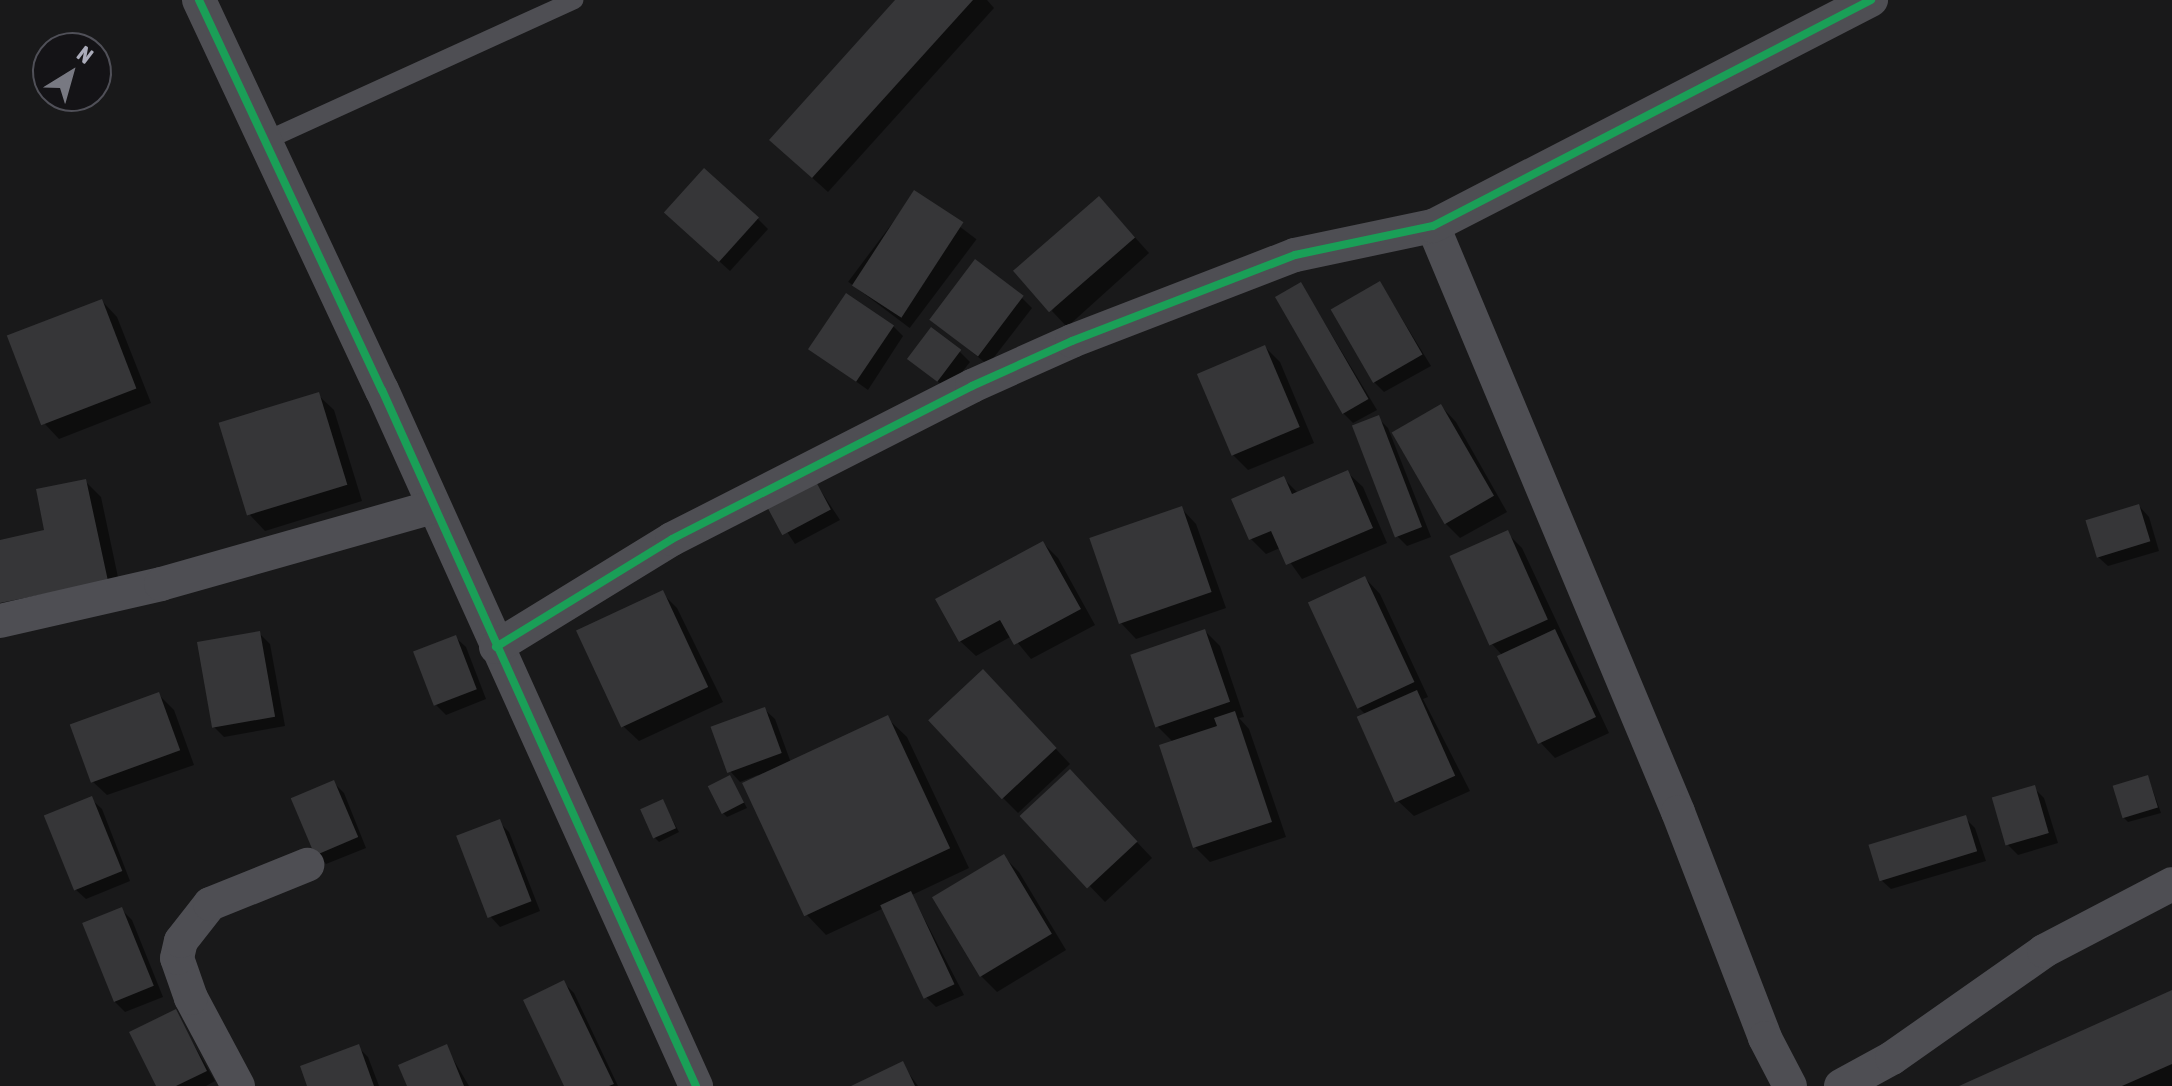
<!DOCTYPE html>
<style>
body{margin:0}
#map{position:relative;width:2172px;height:1086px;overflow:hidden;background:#19191a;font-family:"Asap Condensed",sans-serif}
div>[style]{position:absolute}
.shadow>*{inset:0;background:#0007;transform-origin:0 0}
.building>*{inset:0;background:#363638;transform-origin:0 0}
.lane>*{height:18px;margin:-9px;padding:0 9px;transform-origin:9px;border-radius:9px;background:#4e4e53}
.street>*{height:34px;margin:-17px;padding:0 17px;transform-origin:17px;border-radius:17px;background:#4e4e53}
.cycleway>*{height:8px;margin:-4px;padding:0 4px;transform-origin:4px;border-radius:4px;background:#1a9f57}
span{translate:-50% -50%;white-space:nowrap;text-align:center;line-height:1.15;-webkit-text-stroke:6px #141316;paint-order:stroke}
.north{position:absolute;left:32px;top:32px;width:80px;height:80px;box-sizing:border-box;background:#141316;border:2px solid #505058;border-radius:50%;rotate:37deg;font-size:22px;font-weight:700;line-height:32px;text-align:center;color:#abacba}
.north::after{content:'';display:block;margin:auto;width:28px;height:36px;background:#787982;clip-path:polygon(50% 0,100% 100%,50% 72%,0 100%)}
</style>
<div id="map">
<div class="shadow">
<div style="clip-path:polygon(898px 0,987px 0,994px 8px,828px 192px,787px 155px)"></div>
<div style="left:915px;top:193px;width:77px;height:111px;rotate:37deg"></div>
<div style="clip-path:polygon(1114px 214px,1149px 253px,1067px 327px,1052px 311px)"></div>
<div style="clip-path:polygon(758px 219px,768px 229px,730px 271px,676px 222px)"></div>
<div style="clip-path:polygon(1380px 283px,1431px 366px,1384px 392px,1374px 382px)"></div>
<div style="clip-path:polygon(1301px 284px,1377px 410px,1353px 423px,1343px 413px)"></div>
<div style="clip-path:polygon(1022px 298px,1032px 308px,988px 365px,932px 320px)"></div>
<div style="clip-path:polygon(102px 301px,117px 317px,151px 403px,59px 439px,44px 423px,9px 337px)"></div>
<div style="clip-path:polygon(893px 326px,903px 336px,868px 390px,812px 350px)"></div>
<div style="clip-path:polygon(1265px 347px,1280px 362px,1314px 443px,1248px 470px,1233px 455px)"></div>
<div style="clip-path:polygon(960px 352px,970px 362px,948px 390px,909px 358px)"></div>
<div style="clip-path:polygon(318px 395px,334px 410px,362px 501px,265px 531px,250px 515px)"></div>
<div style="clip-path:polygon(1441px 406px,1456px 422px,1507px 512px,1460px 538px,1445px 523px,1394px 433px)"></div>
<div style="clip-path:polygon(1378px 418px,1388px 428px,1431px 537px,1407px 546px,1397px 536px)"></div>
<div style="clip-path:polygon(1347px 472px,1363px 487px,1387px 543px,1302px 579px,1280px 548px,1266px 554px,1251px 539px,1283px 478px,1298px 493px)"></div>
<div style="clip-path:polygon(813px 479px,840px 520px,795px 544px,768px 503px)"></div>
<div style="clip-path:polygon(85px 481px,101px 497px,122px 596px,0 621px,0 542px,47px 532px)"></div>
<div style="clip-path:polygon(2139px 506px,2149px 517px,2159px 551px,2108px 566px,2097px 556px)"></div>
<div style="clip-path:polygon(1181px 508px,1196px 524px,1226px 608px,1136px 639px,1121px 623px)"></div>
<div style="clip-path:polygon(1507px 533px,1522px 548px,1609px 733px,1555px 758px,1540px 742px,1502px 655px,1492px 644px)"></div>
<div style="clip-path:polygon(1043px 543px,1058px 558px,1095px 625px,1031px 659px,1012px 636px,976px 656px,960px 641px)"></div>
<div style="clip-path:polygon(1365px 578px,1380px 594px,1428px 697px,1423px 699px,1470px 791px,1414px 816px,1398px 801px,1366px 715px,1358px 707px)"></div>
<div style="clip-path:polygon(662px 593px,677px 608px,723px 702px,639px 741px,623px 726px)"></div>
<div style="clip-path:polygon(1205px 631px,1220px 646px,1244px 717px,1239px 718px,1249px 729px,1286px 837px,1210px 862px,1195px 847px,1173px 742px,1156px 725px)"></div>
<div style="clip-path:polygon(260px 634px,270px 644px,285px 726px,224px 737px,214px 727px)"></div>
<div style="clip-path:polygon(455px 637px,466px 647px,486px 699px,446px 715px,436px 705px)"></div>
<div style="clip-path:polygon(998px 687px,1070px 764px,1018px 813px,1003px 798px)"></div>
<div style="clip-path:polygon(158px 694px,174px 710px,194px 765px,107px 795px,91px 780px)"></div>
<div style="clip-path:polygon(764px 709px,775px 719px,791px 763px,887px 718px,907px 737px,969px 868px,912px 895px,964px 995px,936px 1007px,926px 997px,884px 908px,826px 935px,807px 915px,758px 775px,740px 782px,730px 771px)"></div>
<div style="clip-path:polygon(730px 777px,747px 808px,727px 817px,723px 813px)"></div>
<div style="clip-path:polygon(2148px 777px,2161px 813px,2128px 822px,2123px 817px)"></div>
<div style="clip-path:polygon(334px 783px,344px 793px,366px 848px,326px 864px,316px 854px)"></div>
<div style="clip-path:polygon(1085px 787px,1152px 858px,1105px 902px,1023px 816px)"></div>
<div style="clip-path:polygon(2034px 788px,2044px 798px,2058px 843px,2018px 855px,2008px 845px)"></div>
<div style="clip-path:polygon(91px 799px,102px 809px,130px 881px,86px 899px,75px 889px)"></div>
<div style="clip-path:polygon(662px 801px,679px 832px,659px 842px,654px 837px)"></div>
<div style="clip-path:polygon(1965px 818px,1975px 828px,1986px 861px,1891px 889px,1880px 879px)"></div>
<div style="clip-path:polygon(499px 822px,509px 832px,540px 911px,500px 927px,490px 916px)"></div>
<div style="clip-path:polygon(1004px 857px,1019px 872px,1066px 950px,997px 992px,981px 976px)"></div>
<div style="clip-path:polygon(122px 910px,132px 920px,163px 997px,125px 1012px,115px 1002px)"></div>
<div style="clip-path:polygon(564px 983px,574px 993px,618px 1086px,566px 1086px)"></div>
<div style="clip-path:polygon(2172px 992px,2172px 1086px,1964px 1086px)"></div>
<div style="clip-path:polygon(175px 1012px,215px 1081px,206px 1086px,158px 1086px)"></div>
<div style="clip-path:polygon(358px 1047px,368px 1057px,379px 1086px,309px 1086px)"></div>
<div style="clip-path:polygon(446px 1047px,469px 1086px,409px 1086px)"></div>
<div style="clip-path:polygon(902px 1064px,918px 1086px,856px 1086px)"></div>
</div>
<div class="building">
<div style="clip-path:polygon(895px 0,973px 0,812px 178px,769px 140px)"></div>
<div style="left:704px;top:168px;width:74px;height:60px;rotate:42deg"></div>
<div style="left:914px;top:190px;width:59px;height:114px;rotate:33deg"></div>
<div style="left:1099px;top:196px;width:55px;height:114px;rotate:49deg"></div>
<div style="left:975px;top:259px;width:61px;height:76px;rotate:37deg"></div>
<div style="left:1380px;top:281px;width:85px;height:57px;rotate:60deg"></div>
<div style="left:1301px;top:282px;width:135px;height:30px;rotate:60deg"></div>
<div style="left:846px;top:293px;width:58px;height:68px;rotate:34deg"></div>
<div style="left:102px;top:299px;width:96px;height:102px;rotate:69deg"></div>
<div style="left:931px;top:327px;width:38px;height:40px;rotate:37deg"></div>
<div style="left:1265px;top:345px;width:89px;height:74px;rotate:67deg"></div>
<div style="left:319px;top:392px;width:97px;height:105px;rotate:73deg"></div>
<div style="left:1441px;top:404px;width:106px;height:57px;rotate:60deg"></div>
<div style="left:1379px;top:415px;width:120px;height:29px;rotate:69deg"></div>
<div style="clip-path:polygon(1348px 470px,1373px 528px,1286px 565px,1271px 531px,1249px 540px,1231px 499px,1284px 476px,1292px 494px)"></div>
<div style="left:813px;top:476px;width:38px;height:55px;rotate:62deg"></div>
<div style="clip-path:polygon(86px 479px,108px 581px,0 603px,0 540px,44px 530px,36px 489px)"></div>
<div style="left:2139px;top:504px;width:39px;height:56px;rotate:73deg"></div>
<div style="left:1182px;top:506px;width:91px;height:98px;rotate:71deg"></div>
<div style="left:1508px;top:530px;width:98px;height:64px;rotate:66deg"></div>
<div style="clip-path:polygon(1043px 541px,1081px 609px,1014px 645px,1000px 620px,959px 642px,935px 599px)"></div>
<div style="left:1365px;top:576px;width:117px;height:63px;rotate:65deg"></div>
<div style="left:663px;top:590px;width:107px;height:96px;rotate:65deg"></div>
<div style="left:1205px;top:629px;width:77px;height:79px;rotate:71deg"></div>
<div style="left:1555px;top:629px;width:97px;height:64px;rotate:65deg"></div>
<div style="left:260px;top:631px;width:87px;height:64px;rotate:80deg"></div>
<div style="left:456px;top:635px;width:58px;height:46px;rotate:69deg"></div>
<div style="left:983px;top:669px;width:108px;height:75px;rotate:47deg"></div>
<div style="left:1417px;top:690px;width:94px;height:66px;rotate:66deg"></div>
<div style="left:159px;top:692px;width:62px;height:95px;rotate:70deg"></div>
<div style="left:765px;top:707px;width:49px;height:58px;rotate:70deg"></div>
<div style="clip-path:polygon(1235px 711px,1272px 822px,1193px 848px,1159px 745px,1217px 726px,1214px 718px)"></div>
<div style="left:888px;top:715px;width:147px;height:161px;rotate:65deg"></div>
<div style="left:1070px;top:769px;width:99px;height:69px;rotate:47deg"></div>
<div style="left:730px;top:775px;width:31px;height:25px;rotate:63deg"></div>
<div style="left:2148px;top:775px;width:34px;height:37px;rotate:73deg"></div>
<div style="left:334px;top:780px;width:62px;height:47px;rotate:67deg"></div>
<div style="left:2035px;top:785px;width:50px;height:45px;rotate:74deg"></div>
<div style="left:92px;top:796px;width:81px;height:52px;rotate:68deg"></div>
<div style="left:663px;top:799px;width:32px;height:25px;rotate:66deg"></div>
<div style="left:1966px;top:815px;width:38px;height:102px;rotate:73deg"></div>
<div style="left:500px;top:819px;width:88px;height:47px;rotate:69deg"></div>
<div style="left:1004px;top:854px;width:93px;height:84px;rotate:59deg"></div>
<div style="left:911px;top:891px;width:103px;height:34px;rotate:65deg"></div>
<div style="left:122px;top:907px;width:85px;height:43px;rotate:68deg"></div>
<div style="clip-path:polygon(564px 980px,614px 1084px,609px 1086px,564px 1086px,523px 1000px)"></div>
<div style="clip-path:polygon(2172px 990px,2172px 1064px,2122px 1086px,1959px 1086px)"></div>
<div style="clip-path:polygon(176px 1009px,207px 1071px,176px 1086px,156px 1086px,129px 1032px)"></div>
<div style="clip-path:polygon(359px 1044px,374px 1086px,307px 1086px,300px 1066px)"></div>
<div style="clip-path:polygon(447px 1044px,464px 1086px,407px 1086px,398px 1065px)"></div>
<div style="clip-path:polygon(903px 1061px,915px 1086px,851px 1086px)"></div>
</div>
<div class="lane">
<div style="left:265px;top:141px;width:340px;rotate:-24.5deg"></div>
</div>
<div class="street">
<div style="left:199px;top:0;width:431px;rotate:64.9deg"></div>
<div style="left:382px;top:390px;width:764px;rotate:65.72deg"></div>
<div style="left:1433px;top:226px;width:635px;rotate:67.31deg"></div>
<div style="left:1678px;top:812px;width:242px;rotate:68.9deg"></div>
<div style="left:1765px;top:1038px;width:54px;rotate:62.5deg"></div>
<div style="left:0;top:621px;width:165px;rotate:-12.9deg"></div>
<div style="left:161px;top:584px;width:283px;rotate:-15.8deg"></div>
<div style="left:496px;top:647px;width:206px;rotate:-31.5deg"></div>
<div style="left:672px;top:539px;width:337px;rotate:-27deg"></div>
<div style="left:972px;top:386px;width:110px;rotate:-24.2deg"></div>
<div style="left:1072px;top:341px;width:239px;rotate:-21.1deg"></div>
<div style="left:1295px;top:255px;width:141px;rotate:-11.9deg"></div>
<div style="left:1433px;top:226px;width:493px;rotate:-27.3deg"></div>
<div style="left:238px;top:1086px;width:100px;rotate:-118.1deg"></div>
<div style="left:191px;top:998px;width:42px;rotate:-109.3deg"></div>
<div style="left:177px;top:958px;width:17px;rotate:-77deg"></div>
<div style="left:181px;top:941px;width:47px;rotate:-51.9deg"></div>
<div style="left:210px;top:904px;width:105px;rotate:-21.9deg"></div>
<div style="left:1841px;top:1086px;width:58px;rotate:-28.8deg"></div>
<div style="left:1892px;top:1058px;width:186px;rotate:-35.1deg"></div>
<div style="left:2044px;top:951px;width:144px;rotate:-27.6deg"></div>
</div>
<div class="cycleway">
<div style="left:199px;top:0;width:431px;rotate:64.9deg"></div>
<div style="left:382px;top:390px;width:764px;rotate:65.72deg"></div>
<div style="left:496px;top:647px;width:206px;rotate:-31.5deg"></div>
<div style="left:672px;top:539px;width:337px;rotate:-27deg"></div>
<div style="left:972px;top:386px;width:110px;rotate:-24.2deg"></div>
<div style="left:1072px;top:341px;width:239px;rotate:-21.1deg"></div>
<div style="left:1295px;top:255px;width:141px;rotate:-11.9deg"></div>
<div style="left:1433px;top:226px;width:493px;rotate:-27.3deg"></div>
</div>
<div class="north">N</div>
</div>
